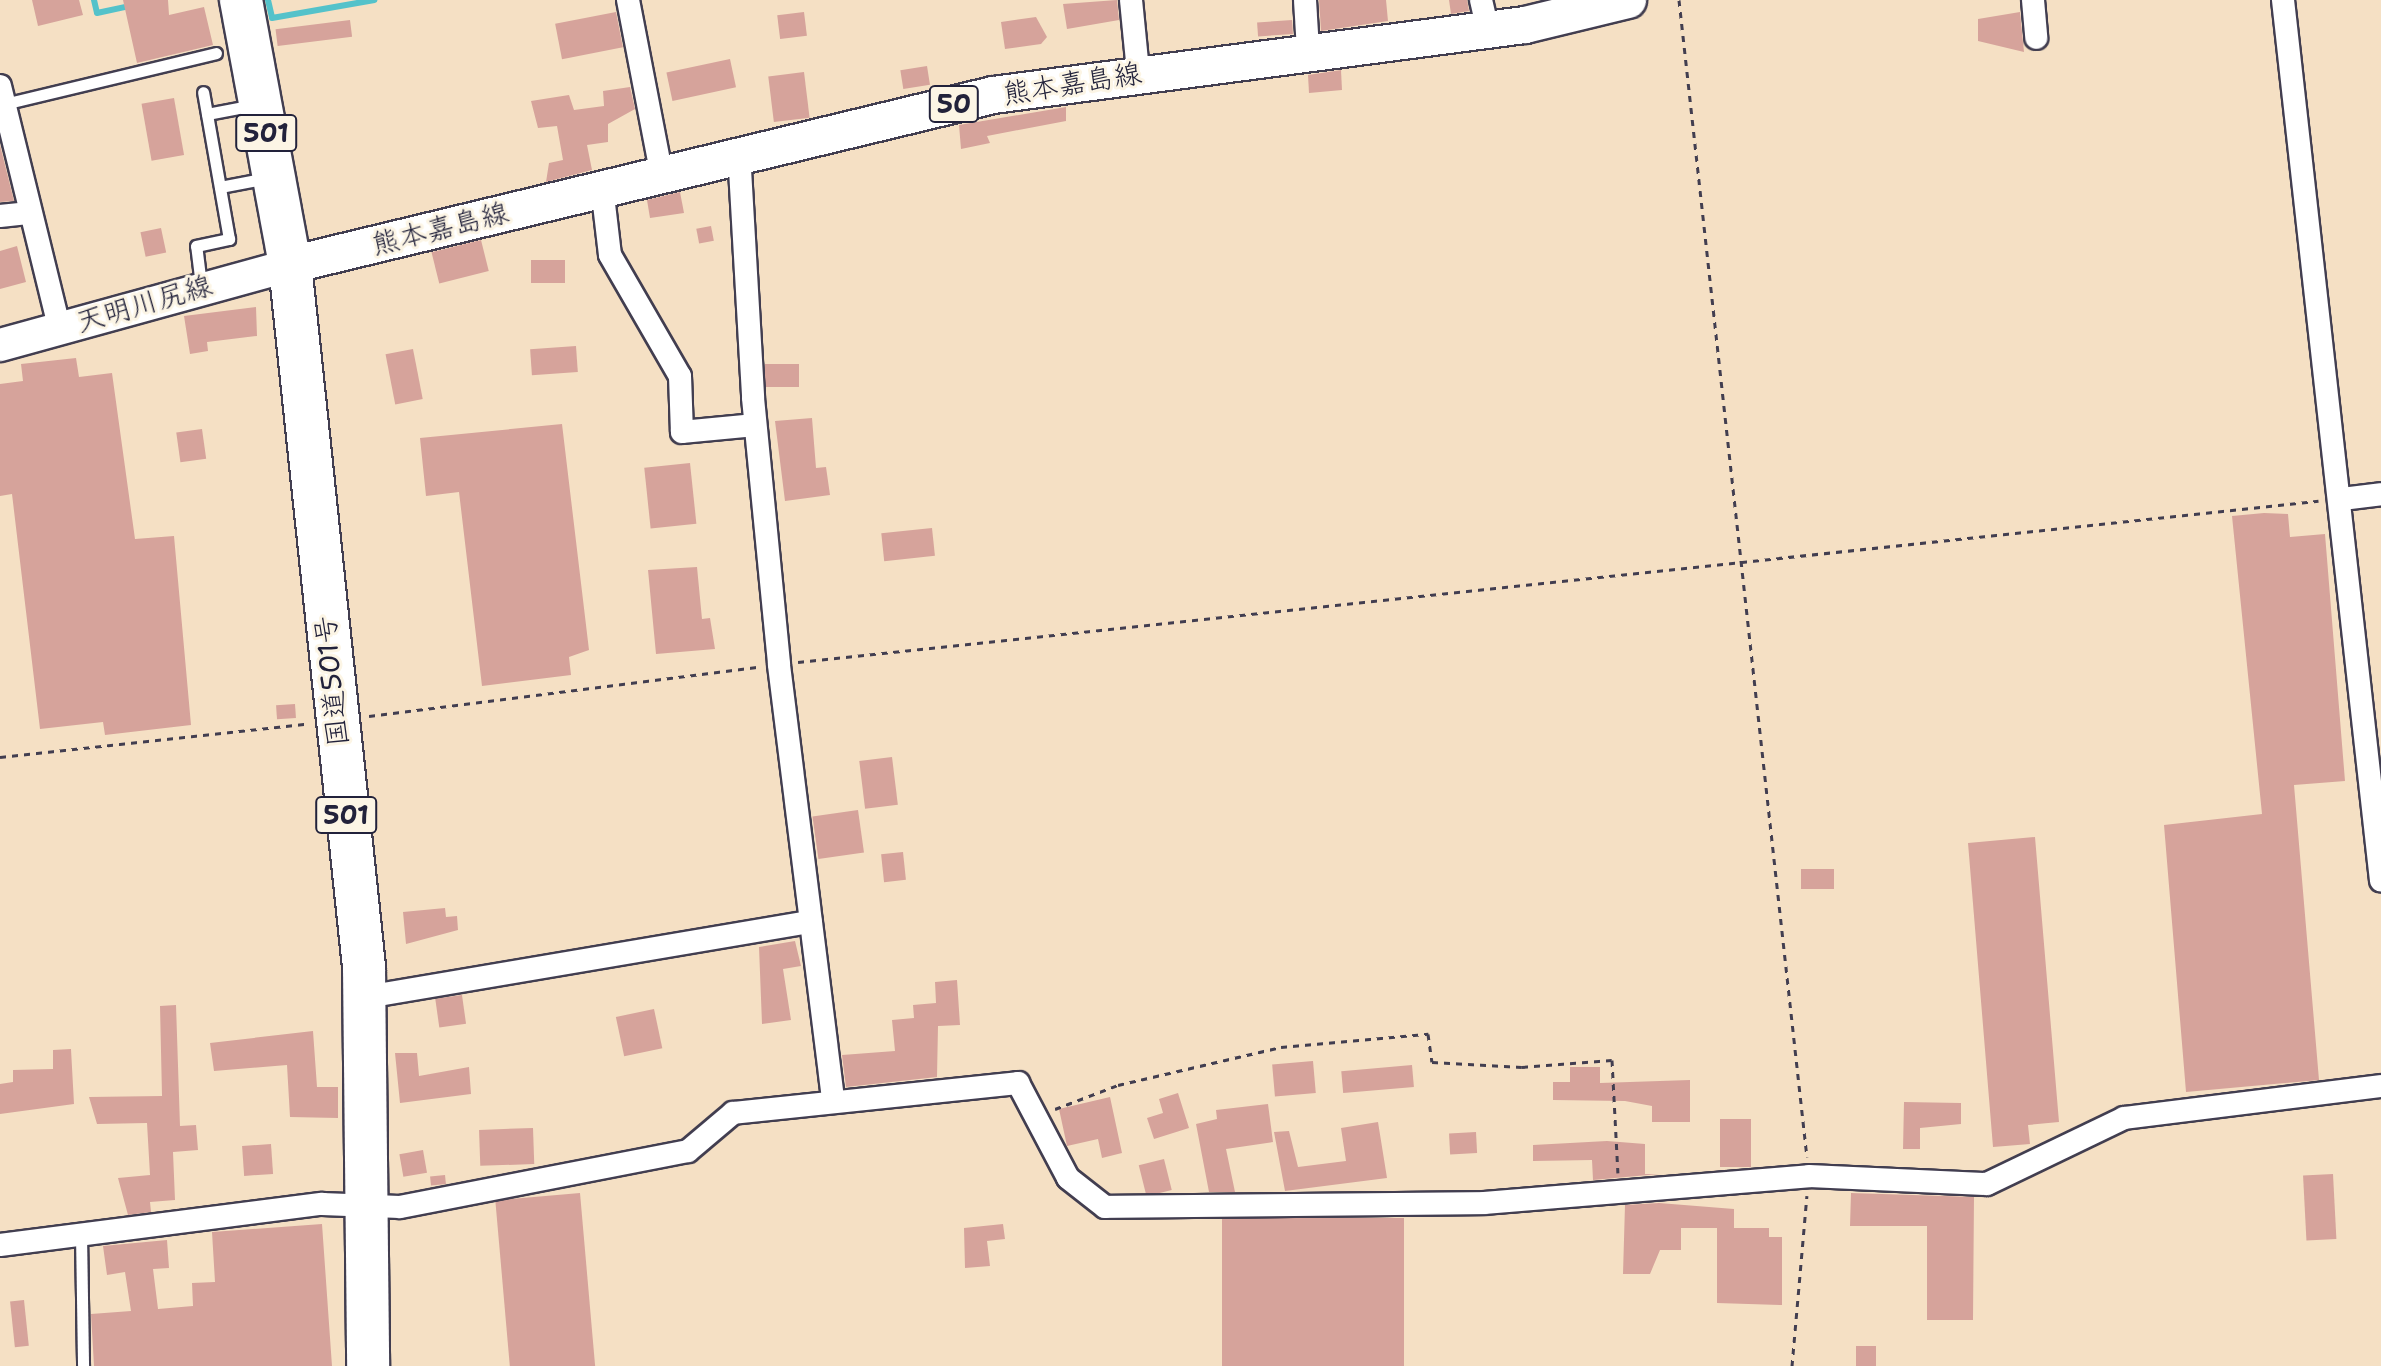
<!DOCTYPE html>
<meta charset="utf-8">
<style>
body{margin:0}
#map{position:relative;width:2381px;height:1366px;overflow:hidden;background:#f5e0c4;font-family:"Shantell Sans","Klee One",sans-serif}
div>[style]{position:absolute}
.stream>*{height:6px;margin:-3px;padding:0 3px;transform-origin:3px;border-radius:3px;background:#54c2ca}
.building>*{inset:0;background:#d6a39b;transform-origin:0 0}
.path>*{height:3px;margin-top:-1.5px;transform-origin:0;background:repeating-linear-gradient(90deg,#423e50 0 6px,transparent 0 12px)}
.roads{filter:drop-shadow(2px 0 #423e50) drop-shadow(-2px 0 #423e50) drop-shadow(0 2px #423e50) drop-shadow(0 -2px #423e50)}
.lane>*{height:11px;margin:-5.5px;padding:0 5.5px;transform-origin:5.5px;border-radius:5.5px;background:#fff}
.street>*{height:22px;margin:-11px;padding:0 11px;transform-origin:11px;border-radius:11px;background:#fff}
.secondary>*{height:32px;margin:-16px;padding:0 16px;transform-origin:16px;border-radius:16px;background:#fff}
.primary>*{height:36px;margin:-18px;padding:0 18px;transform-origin:18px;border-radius:18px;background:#fff}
.highway>*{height:42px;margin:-21px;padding:0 21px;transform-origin:21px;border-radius:21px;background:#fff}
span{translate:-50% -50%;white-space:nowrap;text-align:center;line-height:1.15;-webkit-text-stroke:6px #fcf5e5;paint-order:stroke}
.shield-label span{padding:2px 6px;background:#fcf5e5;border:2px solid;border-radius:6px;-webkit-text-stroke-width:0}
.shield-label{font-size:26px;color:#22223b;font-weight:700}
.street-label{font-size:28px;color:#22223b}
</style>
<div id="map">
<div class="stream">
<div style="left:94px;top:0;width:13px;rotate:77deg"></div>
<div style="left:97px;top:13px;width:34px;rotate:-12deg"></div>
<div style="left:268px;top:0;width:18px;rotate:77deg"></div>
<div style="left:272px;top:18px;width:104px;rotate:-10deg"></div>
</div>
<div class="building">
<div style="clip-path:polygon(32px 0,79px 0,83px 15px,38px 26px)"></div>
<div style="clip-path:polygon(123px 0,168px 0,169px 15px,204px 7px,213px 45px,137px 63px)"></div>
<div style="clip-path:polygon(1117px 0,1119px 20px,1067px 29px,1063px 4px)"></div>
<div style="clip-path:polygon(1319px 0,1386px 0,1388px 21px,1321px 31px)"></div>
<div style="clip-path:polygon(1449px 0,1467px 0,1469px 11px,1451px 14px)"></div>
<div style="left:616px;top:12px;width:36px;height:62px;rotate:79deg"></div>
<div style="left:804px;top:12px;width:24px;height:27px;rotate:83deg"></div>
<div style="clip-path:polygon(2020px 12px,2024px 52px,1978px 41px,1978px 19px)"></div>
<div style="clip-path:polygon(1036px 17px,1047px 37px,1041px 44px,1005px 49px,1001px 22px)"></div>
<div style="left:350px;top:20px;width:17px;height:75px;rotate:83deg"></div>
<div style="left:1292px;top:20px;width:14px;height:35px;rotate:86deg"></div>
<div style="left:730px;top:59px;width:29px;height:65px;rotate:78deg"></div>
<div style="left:927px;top:66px;width:19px;height:27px;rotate:81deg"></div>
<div style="clip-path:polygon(1341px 70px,1342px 90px,1309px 93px,1308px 75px)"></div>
<div style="left:804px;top:72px;width:46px;height:36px;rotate:83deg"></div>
<div style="clip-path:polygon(630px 87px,635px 109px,608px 124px,608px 142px,587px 145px,592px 170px,546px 182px,549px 163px,563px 160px,557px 126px,538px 128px,531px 101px,569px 95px,574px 110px,604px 106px,603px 91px)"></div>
<div style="left:174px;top:98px;width:58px;height:33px;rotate:80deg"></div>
<div style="clip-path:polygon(1066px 107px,1066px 121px,987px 136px,990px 143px,961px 149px,959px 125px)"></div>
<div style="clip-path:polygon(0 145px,14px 201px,0 202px)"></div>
<div style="clip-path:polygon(680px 192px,684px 213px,650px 218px,647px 200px)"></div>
<div style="left:711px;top:226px;width:15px;height:15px;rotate:79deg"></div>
<div style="left:161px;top:228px;width:25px;height:21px;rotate:78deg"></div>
<div style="left:481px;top:240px;width:32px;height:51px;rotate:76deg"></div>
<div style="clip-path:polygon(17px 246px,26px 282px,0 289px,0 251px)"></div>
<div style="left:565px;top:260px;width:23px;height:34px;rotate:90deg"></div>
<div style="clip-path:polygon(256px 307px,257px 336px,207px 342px,208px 351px,190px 354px,184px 316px)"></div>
<div style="left:576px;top:346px;width:26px;height:46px;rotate:86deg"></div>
<div style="left:413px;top:349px;width:51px;height:28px;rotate:79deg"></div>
<div style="clip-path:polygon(76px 358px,79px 377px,112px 373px,135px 539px,174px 536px,191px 725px,105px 735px,103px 722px,40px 729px,12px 494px,0 496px,0 384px,23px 381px,21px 364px)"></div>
<div style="left:765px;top:364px;width:34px;height:23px"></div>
<div style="clip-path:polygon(812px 418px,816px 468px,826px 467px,830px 495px,785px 501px,775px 421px)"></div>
<div style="clip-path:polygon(562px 424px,589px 650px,569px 657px,571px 675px,482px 686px,459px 492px,426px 496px,420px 438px)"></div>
<div style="left:202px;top:429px;width:30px;height:26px;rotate:82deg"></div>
<div style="left:690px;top:463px;width:61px;height:46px;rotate:84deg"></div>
<div style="clip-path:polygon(2264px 513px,2288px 514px,2290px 537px,2325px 534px,2345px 781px,2294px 785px,2319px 1080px,2186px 1092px,2164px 825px,2262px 814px,2232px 516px)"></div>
<div style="left:932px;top:528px;width:28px;height:51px;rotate:84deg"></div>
<div style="clip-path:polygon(697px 567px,702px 619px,710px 618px,715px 649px,656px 654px,648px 570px)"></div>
<div style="left:295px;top:704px;width:14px;height:19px;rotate:86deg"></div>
<div style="left:892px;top:757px;width:48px;height:33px;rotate:83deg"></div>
<div style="left:858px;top:810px;width:43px;height:46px;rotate:82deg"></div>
<div style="clip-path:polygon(2035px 837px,2059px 1122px,2028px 1125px,2030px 1144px,1993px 1147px,1968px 843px)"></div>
<div style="left:903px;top:852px;width:28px;height:22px;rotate:84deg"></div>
<div style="left:1801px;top:869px;width:33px;height:20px"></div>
<div style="clip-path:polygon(445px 908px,446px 917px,457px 916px,458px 930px,406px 944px,403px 912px)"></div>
<div style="clip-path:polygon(795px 941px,801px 966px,783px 969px,791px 1020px,762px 1024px,759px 947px)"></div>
<div style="clip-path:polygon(957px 980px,960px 1025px,938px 1026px,937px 1077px,846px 1087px,842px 1055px,895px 1051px,892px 1020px,914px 1018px,913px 1005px,936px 1003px,935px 982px)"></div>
<div style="left:462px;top:995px;width:29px;height:27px;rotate:82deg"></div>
<div style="clip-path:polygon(176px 1005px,180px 1126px,196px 1125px,198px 1150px,173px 1152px,175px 1200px,150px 1202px,151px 1212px,128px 1215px,118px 1178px,150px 1175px,147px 1123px,97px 1124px,89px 1097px,162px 1096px,160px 1006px)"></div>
<div style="left:654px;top:1009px;width:40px;height:39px;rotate:78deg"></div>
<div style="clip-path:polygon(313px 1031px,317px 1087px,338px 1087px,338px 1118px,290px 1117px,287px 1065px,214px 1071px,210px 1043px)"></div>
<div style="clip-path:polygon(71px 1049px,74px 1104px,0 1114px,0 1084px,13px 1082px,13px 1070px,53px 1069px,53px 1050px)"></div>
<div style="clip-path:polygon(395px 1053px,417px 1053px,419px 1076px,469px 1067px,471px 1094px,400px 1103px)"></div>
<div style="left:1313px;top:1061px;width:32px;height:41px;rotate:85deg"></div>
<div style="left:1412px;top:1065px;width:22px;height:71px;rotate:85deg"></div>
<div style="clip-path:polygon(1570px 1067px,1600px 1067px,1600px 1083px,1690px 1080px,1690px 1122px,1652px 1122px,1652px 1106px,1625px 1101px,1553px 1100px,1553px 1082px,1570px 1082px)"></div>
<div style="clip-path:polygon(1178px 1093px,1189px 1128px,1154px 1139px,1147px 1118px,1163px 1113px,1159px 1099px)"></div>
<div style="clip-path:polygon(1110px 1097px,1122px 1153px,1102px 1158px,1098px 1139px,1067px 1146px,1059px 1109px)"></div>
<div style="clip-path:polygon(1904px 1102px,1961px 1103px,1961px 1124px,1920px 1128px,1920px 1149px,1903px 1149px)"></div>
<div style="clip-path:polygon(1268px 1104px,1273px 1142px,1226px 1149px,1235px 1192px,1209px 1192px,1196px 1124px,1217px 1119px,1216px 1110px)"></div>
<div style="left:1720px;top:1119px;width:31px;height:48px"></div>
<div style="clip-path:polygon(1378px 1122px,1387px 1178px,1285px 1191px,1274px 1132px,1289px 1131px,1298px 1167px,1346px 1161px,1341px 1128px)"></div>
<div style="left:533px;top:1128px;width:36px;height:54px;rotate:88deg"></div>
<div style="left:1476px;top:1132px;width:21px;height:27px;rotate:87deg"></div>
<div style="clip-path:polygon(1607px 1141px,1645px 1144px,1645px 1174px,1659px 1174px,1593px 1180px,1592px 1160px,1533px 1161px,1533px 1145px)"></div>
<div style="left:271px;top:1144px;width:30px;height:29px;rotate:86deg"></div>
<div style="left:423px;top:1150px;width:23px;height:24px;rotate:80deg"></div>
<div style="left:1164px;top:1159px;width:32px;height:26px;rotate:76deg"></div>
<div style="left:2333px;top:1174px;width:65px;height:30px;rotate:87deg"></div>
<div style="left:445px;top:1175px;width:9px;height:15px;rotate:84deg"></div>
<div style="left:580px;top:1193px;width:174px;height:85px;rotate:85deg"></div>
<div style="clip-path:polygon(1851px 1193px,1974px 1197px,1973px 1320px,1927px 1320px,1927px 1226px,1850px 1226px)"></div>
<div style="clip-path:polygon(1659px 1203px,1734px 1209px,1734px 1228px,1769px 1228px,1769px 1237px,1782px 1237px,1782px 1305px,1717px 1303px,1717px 1228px,1681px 1228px,1681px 1250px,1660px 1250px,1650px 1274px,1623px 1274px,1625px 1205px)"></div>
<div style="left:1404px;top:1218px;width:148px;height:182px;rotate:90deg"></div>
<div style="clip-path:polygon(322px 1224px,332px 1366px,94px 1366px,91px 1314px,131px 1311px,125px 1272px,107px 1275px,103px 1246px,167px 1240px,169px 1268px,153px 1269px,158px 1309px,193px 1306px,192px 1283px,215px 1282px,212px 1232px)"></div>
<div style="clip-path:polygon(1003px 1224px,1005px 1239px,987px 1241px,990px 1266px,965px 1268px,964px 1228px)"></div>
<div style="left:24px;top:1300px;width:46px;height:14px;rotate:84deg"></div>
<div style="left:1856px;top:1346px;width:20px;height:20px"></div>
</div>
<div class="path">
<div style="left:1679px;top:0;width:1164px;rotate:83.69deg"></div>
<div style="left:798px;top:662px;width:1529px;rotate:-6.05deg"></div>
<div style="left:369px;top:716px;width:393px;rotate:-7.2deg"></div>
<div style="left:0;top:757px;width:308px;rotate:-6.2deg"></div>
<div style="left:1055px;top:1109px;width:67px;rotate:-20.9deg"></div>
<div style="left:1118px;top:1085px;width:167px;rotate:-13.1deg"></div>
<div style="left:1281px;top:1047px;width:148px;rotate:-5.1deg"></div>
<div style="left:1428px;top:1034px;width:28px;rotate:82deg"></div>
<div style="left:1432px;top:1062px;width:90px;rotate:3.2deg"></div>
<div style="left:1522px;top:1067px;width:90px;rotate:-4.4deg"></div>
<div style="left:1612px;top:1060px;width:113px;rotate:87deg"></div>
<div style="left:1792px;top:1366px;width:171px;rotate:-85deg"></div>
</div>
<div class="roads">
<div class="lane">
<div style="left:4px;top:104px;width:218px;rotate:-13.5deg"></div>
<div style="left:207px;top:114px;width:48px;rotate:-10.8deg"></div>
<div style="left:220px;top:187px;width:48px;rotate:-10.8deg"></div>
<div style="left:201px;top:285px;width:39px;rotate:-97deg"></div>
<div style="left:196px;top:246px;width:34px;rotate:-12deg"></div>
<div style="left:229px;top:239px;width:149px;rotate:-100deg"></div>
<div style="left:81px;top:1234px;width:132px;rotate:89.1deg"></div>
</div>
<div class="street">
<div style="left:628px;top:0;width:175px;rotate:79.1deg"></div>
<div style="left:1131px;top:0;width:72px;rotate:84.4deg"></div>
<div style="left:1305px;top:0;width:51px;rotate:86.6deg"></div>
<div style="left:1481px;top:0;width:31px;rotate:77deg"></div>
<div style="left:2033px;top:0;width:38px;rotate:85deg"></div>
<div style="left:2283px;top:0;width:886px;rotate:83.65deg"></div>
<div style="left:0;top:86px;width:248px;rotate:76.2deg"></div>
<div style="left:739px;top:152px;width:246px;rotate:86.7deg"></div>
<div style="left:753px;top:398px;width:268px;rotate:84.4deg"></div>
<div style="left:779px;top:665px;width:436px;rotate:82.9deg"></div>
<div style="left:602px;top:187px;width:68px;rotate:83.3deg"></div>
<div style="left:610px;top:255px;width:140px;rotate:60deg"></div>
<div style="left:680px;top:376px;width:56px;rotate:88deg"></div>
<div style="left:682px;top:432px;width:73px;rotate:-5.5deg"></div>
<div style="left:0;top:216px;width:30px;rotate:-6deg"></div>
<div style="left:2342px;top:499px;width:39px;rotate:-7deg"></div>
<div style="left:366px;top:997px;width:451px;rotate:-9.6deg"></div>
<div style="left:0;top:1245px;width:325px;rotate:-7.3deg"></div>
<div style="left:322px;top:1204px;width:78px;rotate:2.2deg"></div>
<div style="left:400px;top:1207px;width:293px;rotate:-11deg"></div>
<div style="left:688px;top:1151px;width:59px;rotate:-40.2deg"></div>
<div style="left:733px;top:1113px;width:287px;rotate:-6deg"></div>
<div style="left:1018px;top:1083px;width:107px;rotate:62.2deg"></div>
<div style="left:1068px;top:1178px;width:47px;rotate:38.1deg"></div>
<div style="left:1105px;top:1207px;width:379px;rotate:-0.6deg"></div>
<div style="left:1484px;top:1203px;width:326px;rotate:-4.7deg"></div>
<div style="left:1809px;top:1176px;width:178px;rotate:2.6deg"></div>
<div style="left:1987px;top:1184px;width:152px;rotate:-25.7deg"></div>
<div style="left:2124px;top:1118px;width:259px;rotate:-7.1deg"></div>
</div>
<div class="secondary">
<div style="left:0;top:345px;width:301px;rotate:-15.4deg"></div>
</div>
<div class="primary">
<div style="left:290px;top:265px;width:723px;rotate:-13.59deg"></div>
<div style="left:993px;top:95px;width:537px;rotate:-7.5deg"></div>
<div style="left:1525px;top:25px;width:106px;rotate:-13.6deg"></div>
</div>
<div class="highway">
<div style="left:241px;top:0;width:269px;rotate:79.5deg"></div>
<div style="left:290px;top:265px;width:706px;rotate:83.98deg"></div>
<div style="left:364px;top:967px;width:399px;rotate:89.4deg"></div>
</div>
</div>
<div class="shield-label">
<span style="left:954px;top:104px">50</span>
<span style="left:266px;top:133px">501</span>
<span style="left:346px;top:815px">501</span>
</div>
<div class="street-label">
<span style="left:1072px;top:83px;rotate:-9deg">熊本嘉島線</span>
<span style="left:440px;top:228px;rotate:-14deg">熊本嘉島線</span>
<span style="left:144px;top:303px;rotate:-16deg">天明川尻線</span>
<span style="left:331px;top:681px;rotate:-96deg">国道501号</span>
</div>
</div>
